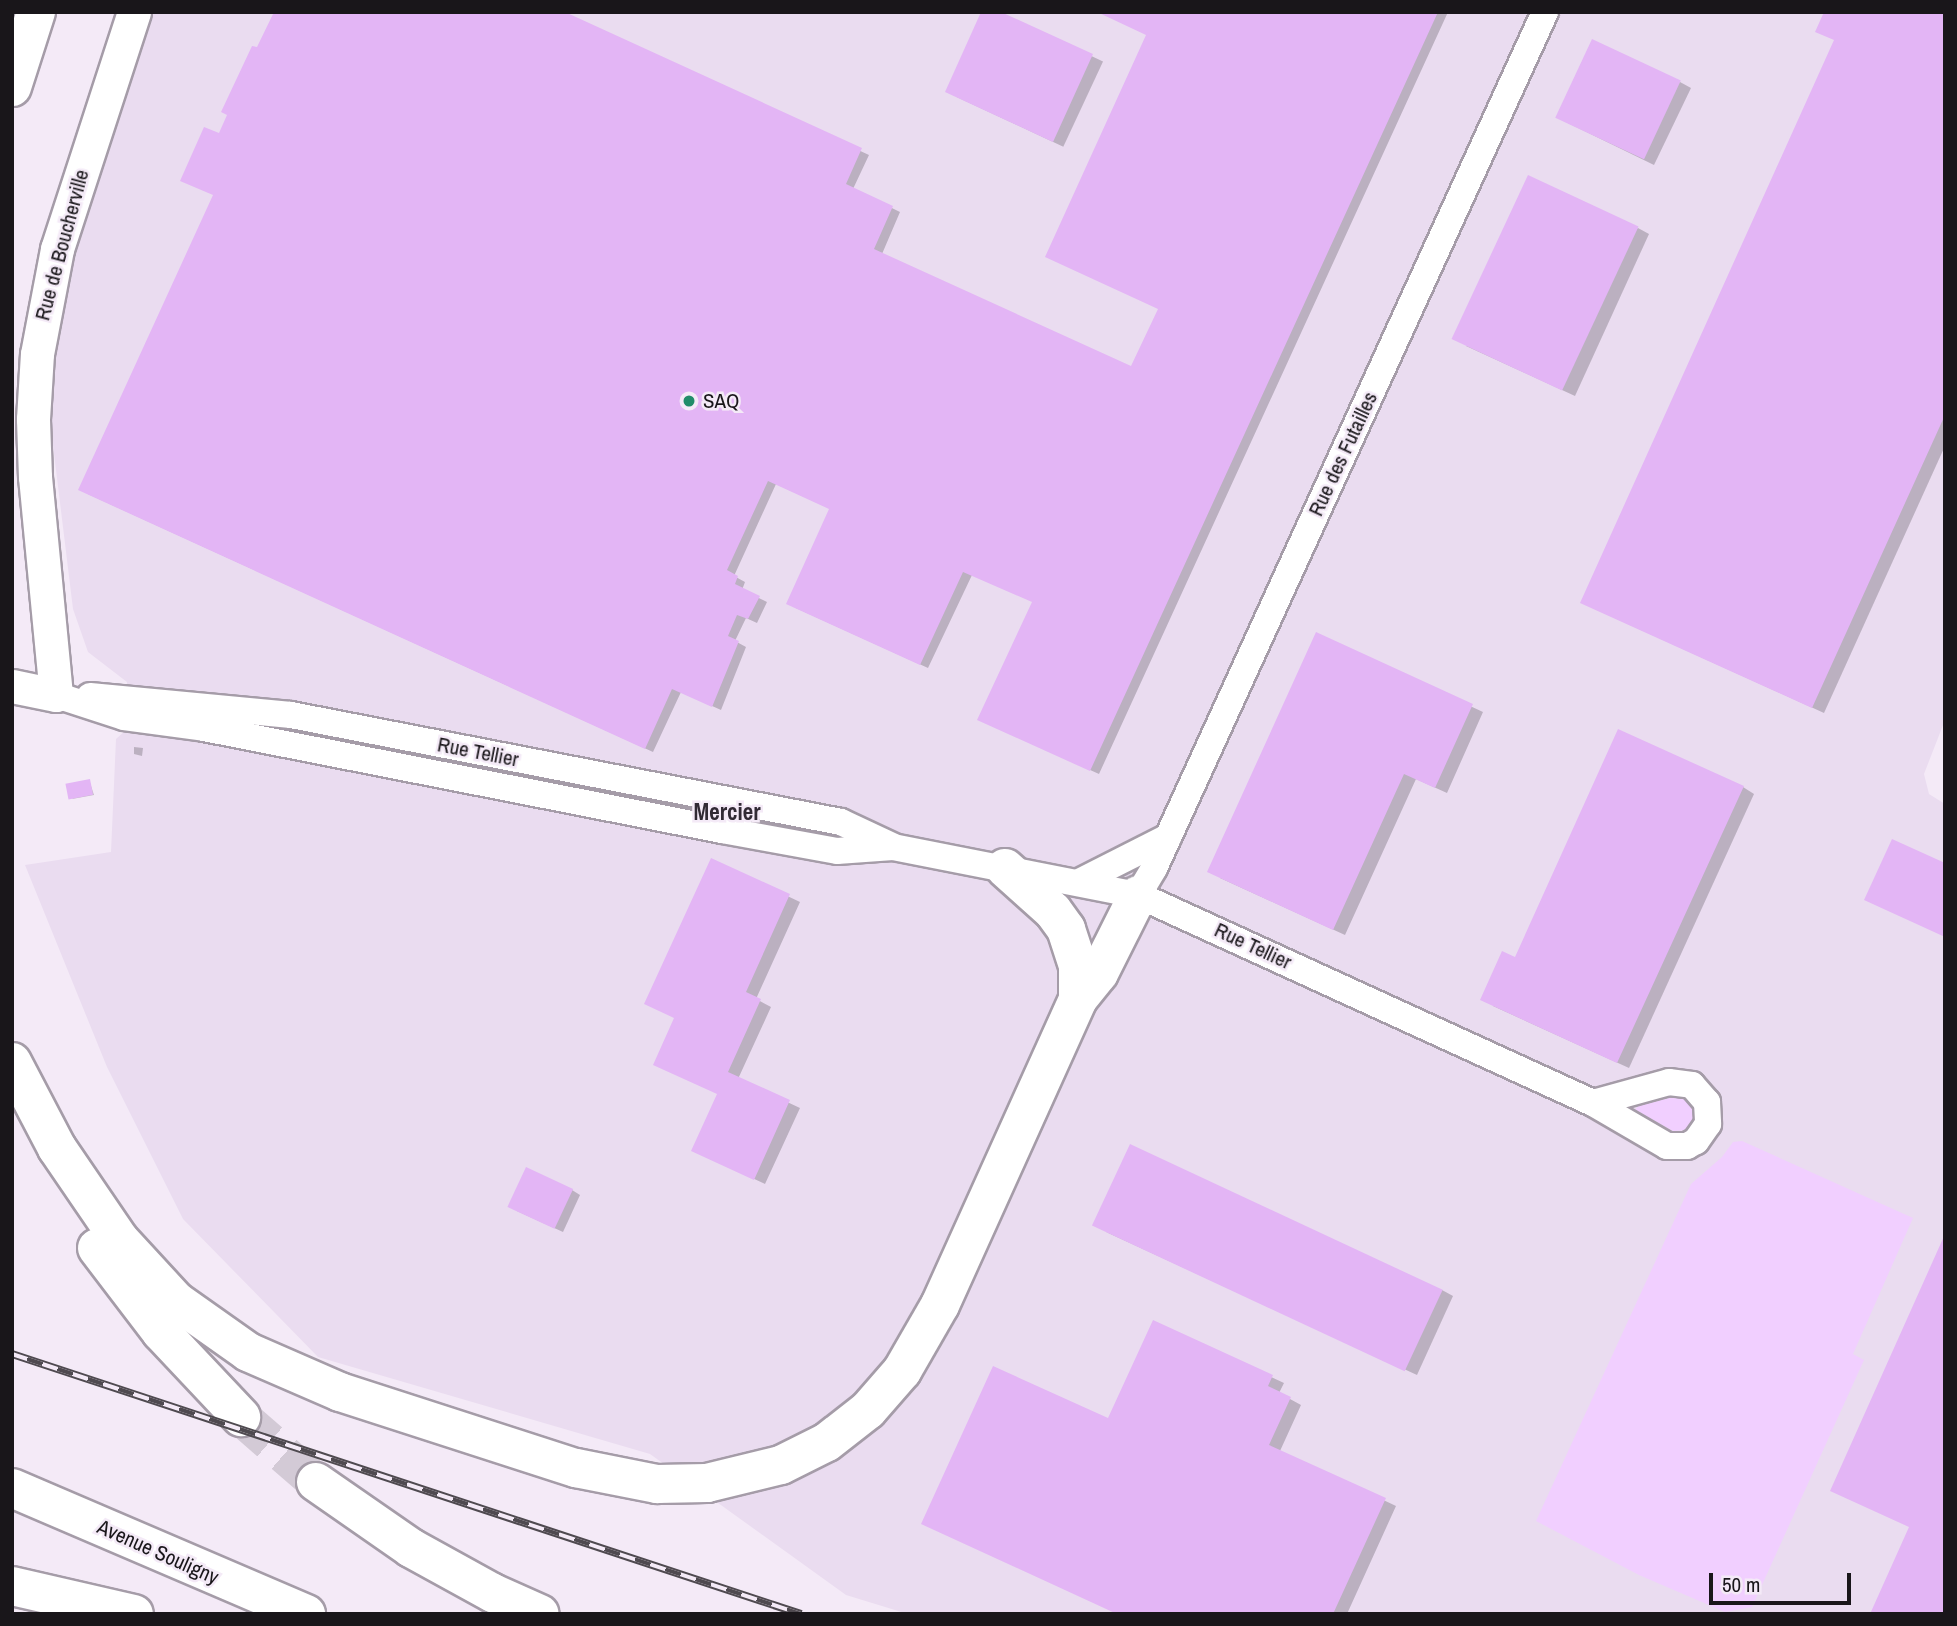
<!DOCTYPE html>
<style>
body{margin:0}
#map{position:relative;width:1957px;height:1626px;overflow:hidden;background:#f4eaf7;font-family:"Archivo Narrow",sans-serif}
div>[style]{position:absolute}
.built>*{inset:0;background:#eadcf0}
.green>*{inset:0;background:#f1cfff}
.shadow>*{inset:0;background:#0003;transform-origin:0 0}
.building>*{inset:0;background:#e3b5f5;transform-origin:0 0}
.highway-tunnel>*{height:38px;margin-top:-19px;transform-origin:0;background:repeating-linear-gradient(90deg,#d3cad6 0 38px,transparent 0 57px)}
.roads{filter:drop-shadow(2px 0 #a59ca8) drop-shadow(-2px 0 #a59ca8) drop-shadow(0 2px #a59ca8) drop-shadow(0 -2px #a59ca8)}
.minor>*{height:26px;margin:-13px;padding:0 13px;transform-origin:13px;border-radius:13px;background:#fff}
.major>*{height:33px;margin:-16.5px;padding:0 16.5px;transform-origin:16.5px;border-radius:16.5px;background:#fff}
.highway>*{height:38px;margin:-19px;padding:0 19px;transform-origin:19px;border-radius:19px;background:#fff}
.rail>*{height:8px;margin-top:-4px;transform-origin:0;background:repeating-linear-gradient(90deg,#f4eaf7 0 16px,#4f4a50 0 32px);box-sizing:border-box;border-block:2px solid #4f4a50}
.dots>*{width:19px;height:19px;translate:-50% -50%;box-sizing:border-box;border:4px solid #f4eaf7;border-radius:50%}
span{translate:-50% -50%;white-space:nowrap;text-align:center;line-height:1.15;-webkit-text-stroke:5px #f4eaf7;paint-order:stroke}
.street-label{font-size:21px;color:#19161a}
.poi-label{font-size:21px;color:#19161a}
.left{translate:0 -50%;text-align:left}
.neighbourhood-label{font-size:23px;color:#312a34;font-weight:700}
.frame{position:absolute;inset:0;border:14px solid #19161a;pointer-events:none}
.scale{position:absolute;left:1709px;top:1573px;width:142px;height:32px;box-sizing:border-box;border:4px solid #19161a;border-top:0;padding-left:9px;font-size:21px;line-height:24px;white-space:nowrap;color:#19161a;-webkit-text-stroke:5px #f4eaf7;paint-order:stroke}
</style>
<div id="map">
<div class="built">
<div style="clip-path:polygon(153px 12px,1945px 12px,1945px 720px,1924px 774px,1929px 794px,1945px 804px,1945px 1614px,908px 1614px,846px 1595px,650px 1454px,318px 1357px,183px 1219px,107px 1067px,25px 865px,111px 852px,116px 739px,125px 731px,127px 682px,88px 652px,73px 609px,51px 429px,53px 369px,60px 317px,75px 252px)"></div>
</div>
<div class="green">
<div style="clip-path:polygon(1677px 1096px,1688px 1100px,1694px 1110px,1693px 1121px,1685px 1130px,1673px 1131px,1635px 1110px,1638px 1106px)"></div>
<div style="clip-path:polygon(1742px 1141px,1913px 1218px,1853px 1354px,1864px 1360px,1752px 1607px,1725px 1612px,1639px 1575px,1536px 1521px,1691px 1184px,1722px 1157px,1733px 1142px)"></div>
</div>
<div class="shadow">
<div style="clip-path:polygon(560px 12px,869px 155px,853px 189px,900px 212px,882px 254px,1132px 368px,1160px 309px,1148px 35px,1099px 12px,1448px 12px,1099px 774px,988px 724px,1034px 602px,972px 575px,928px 668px,796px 608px,831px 509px,776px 484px,734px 576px,745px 582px,742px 590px,767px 602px,757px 623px,746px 618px,735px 641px,746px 647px,721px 710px,681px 692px,653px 752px,88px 494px,215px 195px,220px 135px)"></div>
<div style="left:997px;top:12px;width:117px;height:94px;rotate:25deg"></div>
<div style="clip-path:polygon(1945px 12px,1945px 446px,1824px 713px,1593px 608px,1836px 40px)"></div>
<div style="clip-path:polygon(1680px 82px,1691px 88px,1654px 165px,1568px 123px)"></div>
<div style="clip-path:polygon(1638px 228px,1649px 234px,1575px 396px,1466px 346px)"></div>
<div style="clip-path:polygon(1317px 635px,1483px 712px,1447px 793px,1416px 779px,1345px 935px,1220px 878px)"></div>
<div style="clip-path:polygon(134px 747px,143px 748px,142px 756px,134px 754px)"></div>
<div style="clip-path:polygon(89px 780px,94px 795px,72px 799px)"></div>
<div style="clip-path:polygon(1743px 787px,1754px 794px,1629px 1068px,1493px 1006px,1515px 959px)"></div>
<div style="clip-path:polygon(711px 860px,800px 902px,756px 999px,771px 1007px,738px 1079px,800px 1108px,765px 1184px,705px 1156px,719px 1095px,676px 1018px)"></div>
<div style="clip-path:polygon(572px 1190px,580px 1195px,563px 1232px,517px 1211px)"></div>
<div style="clip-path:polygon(1106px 1232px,1442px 1290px,1453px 1296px,1417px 1375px)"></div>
<div style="clip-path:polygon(1153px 1322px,1284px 1383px,1279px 1393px,1301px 1405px,1280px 1451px,1396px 1506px,1347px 1614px,1118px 1614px,1109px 1420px)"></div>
</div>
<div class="building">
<div style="clip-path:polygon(274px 12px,565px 12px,862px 148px,846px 184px,893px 206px,874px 249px,1131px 366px,1158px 309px,1045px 257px,1146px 35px,1097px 12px,1438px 12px,1090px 771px,977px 720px,1032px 602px,963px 572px,920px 665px,786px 604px,829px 509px,768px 481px,727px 570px,738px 576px,735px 584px,760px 596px,748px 619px,737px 615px,728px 636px,739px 641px,712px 707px,672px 689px,645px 749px,78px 490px,213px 195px,180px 181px,204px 127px,219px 133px,227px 115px,221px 112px,252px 46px,257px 47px)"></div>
<div style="clip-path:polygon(981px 12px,1001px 12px,1093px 54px,1053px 142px,945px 92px)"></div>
<div style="clip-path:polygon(1824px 12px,1945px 12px,1945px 415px,1812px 708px,1580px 603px,1834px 40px,1815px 32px)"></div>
<div style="left:1592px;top:39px;width:98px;height:87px;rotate:25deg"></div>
<div style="left:1528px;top:175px;width:122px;height:181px;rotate:25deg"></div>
<div style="clip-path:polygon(1316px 632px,1473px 704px,1435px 788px,1404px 774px,1333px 930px,1207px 872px)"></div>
<div style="clip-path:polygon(1618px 729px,1744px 786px,1617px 1063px,1480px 1000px,1502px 951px,1515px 957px)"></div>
<div style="left:90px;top:779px;width:16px;height:25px;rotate:79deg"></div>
<div style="clip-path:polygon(1892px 839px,1945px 863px,1945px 937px,1864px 900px)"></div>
<div style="clip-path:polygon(711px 858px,790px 894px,746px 992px,761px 999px,728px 1072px,790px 1100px,754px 1180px,691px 1151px,717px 1094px,653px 1065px,674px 1018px,644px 1004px)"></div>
<div style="left:1130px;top:1144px;width:345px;height:90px;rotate:25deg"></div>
<div style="left:526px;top:1167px;width:52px;height:44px;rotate:25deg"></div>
<div style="clip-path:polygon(1945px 1234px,1945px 1614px,1870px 1614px,1909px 1527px,1830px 1491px)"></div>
<div style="clip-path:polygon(1153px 1320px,1273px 1375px,1268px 1386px,1291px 1397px,1269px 1445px,1386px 1498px,1333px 1614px,1117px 1614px,921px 1524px,993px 1366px,1108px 1418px)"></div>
</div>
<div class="highway-tunnel">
<div style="left:241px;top:1417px;width:99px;rotate:40.9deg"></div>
</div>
<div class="roads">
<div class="minor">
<div style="left:56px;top:695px;width:71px;rotate:17.9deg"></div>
<div style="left:124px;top:717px;width:81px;rotate:7.8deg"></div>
<div style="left:204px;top:728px;width:528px;rotate:11.14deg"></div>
<div style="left:722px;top:830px;width:117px;rotate:10.3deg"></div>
<div style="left:837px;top:851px;width:56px;rotate:-4.1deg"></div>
<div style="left:893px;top:847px;width:250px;rotate:11.1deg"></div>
<div style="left:1138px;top:895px;width:500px;rotate:24.57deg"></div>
<div style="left:90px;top:696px;width:202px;rotate:5.4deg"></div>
<div style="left:291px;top:715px;width:560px;rotate:11.01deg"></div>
<div style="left:841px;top:822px;width:56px;rotate:25.2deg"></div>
<div style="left:1079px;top:882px;width:100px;rotate:-26.8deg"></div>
<div style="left:1138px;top:895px;width:31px;rotate:-59deg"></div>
<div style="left:1154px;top:868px;width:941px;rotate:-65.45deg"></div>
<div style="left:1669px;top:1082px;width:23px;rotate:7deg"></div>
<div style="left:1692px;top:1085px;width:23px;rotate:49deg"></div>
<div style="left:1707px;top:1102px;width:22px;rotate:87deg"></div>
<div style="left:1708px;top:1124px;width:21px;rotate:125deg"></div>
<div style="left:1696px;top:1141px;width:10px;rotate:151deg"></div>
<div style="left:1687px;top:1146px;width:20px;rotate:180deg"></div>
<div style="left:1667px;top:1146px;width:86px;rotate:-149.8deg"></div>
<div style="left:1593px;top:1103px;width:79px;rotate:-15.4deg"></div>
</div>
<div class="major">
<div style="left:12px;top:686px;width:45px;rotate:11.6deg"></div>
<div style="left:56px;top:695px;width:219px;rotate:-95.5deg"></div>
<div style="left:35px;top:477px;width:58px;rotate:-92deg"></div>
<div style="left:33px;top:419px;width:65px;rotate:-86.5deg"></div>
<div style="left:37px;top:354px;width:107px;rotate:-79.2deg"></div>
<div style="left:57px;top:249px;width:249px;rotate:-72deg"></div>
</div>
<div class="highway">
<div style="left:12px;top:87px;width:79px;rotate:-72.3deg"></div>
<div style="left:1005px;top:868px;width:64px;rotate:41.9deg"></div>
<div style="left:1053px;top:911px;width:22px;rotate:54deg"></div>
<div style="left:1066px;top:929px;width:38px;rotate:72deg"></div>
<div style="left:1078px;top:965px;width:34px;rotate:90deg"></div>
<div style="left:12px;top:1062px;width:97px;rotate:62.4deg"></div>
<div style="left:57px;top:1148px;width:110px;rotate:55.7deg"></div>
<div style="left:119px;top:1239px;width:84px;rotate:47.4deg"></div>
<div style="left:176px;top:1301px;width:88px;rotate:35.3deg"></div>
<div style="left:248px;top:1352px;width:100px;rotate:23.5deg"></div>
<div style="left:340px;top:1392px;width:248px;rotate:17.9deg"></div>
<div style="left:576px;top:1468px;width:83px;rotate:11.2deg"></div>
<div style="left:657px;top:1484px;width:50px;rotate:-1.1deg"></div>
<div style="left:707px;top:1483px;width:76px;rotate:-13.7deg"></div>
<div style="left:781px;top:1465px;width:51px;rotate:-26.6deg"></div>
<div style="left:827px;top:1442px;width:52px;rotate:-38deg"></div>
<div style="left:868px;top:1410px;width:52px;rotate:-48.9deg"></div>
<div style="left:902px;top:1371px;width:76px;rotate:-60.1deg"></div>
<div style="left:940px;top:1305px;width:336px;rotate:-65.7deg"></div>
<div style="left:1078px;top:999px;width:33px;rotate:-51deg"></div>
<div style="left:1099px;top:973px;width:87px;rotate:-63.4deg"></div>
<div style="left:97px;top:1248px;width:106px;rotate:52.7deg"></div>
<div style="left:161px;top:1332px;width:117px;rotate:46.7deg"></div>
<div style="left:316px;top:1482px;width:116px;rotate:34.8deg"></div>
<div style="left:411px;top:1548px;width:94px;rotate:28.8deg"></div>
<div style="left:493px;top:1593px;width:51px;rotate:24.1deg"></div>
<div style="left:12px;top:1488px;width:320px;rotate:23.2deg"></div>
<div style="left:12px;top:1586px;width:125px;rotate:12.9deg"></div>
</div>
</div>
<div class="rail">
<div style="left:12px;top:1354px;width:831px;rotate:18.24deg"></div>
</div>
<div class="dots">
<div style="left:689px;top:401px;background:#218c69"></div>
</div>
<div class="street-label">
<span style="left:62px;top:245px;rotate:-75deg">Rue de Boucherville</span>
<span style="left:1343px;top:454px;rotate:-65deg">Rue des Futailles</span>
<span style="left:478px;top:752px;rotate:11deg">Rue Tellier</span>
<span style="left:1253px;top:946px;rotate:25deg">Rue Tellier</span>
<span style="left:158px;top:1552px;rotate:24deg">Avenue Souligny</span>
</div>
<div class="poi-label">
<span class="left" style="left:703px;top:401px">SAQ</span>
</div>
<div class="neighbourhood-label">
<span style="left:727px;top:812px">Mercier</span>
</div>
<div class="frame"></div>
<div class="scale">50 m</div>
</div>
